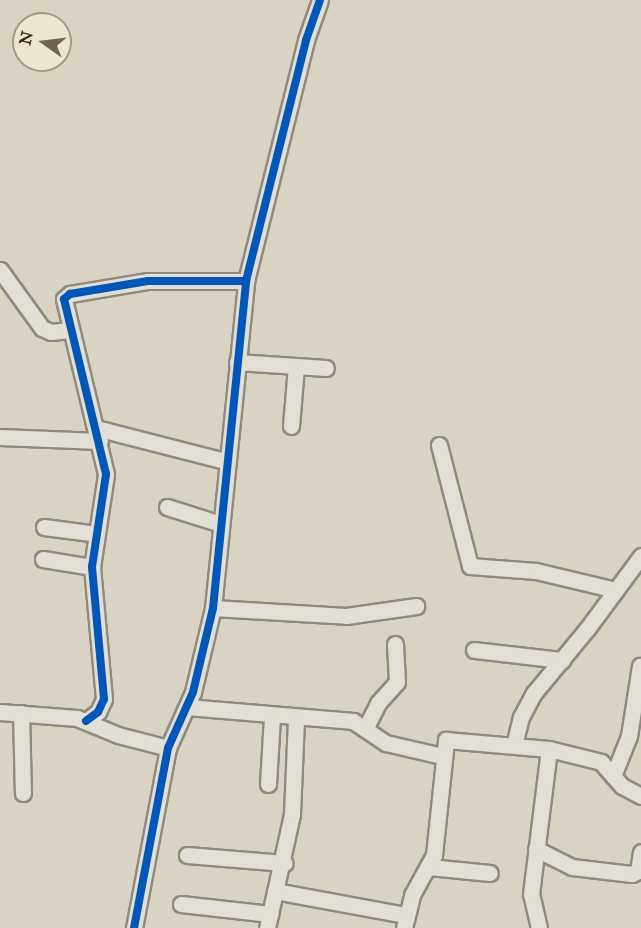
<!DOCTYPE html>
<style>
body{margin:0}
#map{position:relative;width:641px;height:928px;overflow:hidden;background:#d8d3c2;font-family:"IM FELL Great Primer",serif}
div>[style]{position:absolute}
.roads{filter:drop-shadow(2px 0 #908a7e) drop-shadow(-2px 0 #908a7e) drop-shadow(0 2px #908a7e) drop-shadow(0 -2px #908a7e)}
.minor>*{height:15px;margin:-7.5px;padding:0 7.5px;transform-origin:7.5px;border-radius:7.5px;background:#e1dfd6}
.cycleway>*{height:8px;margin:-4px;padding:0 4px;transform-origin:4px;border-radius:4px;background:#0057b8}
span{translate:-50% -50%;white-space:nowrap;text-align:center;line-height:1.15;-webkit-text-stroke:6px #ebe6d2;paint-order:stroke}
.north{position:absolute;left:12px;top:12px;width:60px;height:60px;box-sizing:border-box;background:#ebe6d2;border:2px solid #a59983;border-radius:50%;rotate:284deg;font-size:16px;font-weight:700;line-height:24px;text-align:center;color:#3b260c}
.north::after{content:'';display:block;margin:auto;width:21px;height:27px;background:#72634c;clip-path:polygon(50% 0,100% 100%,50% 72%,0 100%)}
</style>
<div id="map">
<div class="roads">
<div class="minor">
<div style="left:0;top:270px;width:72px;rotate:54.1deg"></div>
<div style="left:42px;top:328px;width:10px;rotate:24deg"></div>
<div style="left:51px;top:332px;width:19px;rotate:-6deg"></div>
<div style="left:237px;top:362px;width:89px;rotate:3.9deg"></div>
<div style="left:291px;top:426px;width:60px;rotate:-85.2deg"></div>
<div style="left:96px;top:428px;width:136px;rotate:14.4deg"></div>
<div style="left:0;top:437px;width:100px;rotate:2.3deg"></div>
<div style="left:439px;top:445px;width:125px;rotate:75.6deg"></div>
<div style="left:470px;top:566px;width:66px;rotate:4.3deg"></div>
<div style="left:536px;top:571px;width:82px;rotate:13.4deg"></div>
<div style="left:167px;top:507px;width:57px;rotate:17.5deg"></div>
<div style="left:44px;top:527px;width:53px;rotate:7.5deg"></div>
<div style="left:43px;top:559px;width:50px;rotate:9.3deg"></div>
<div style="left:213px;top:608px;width:133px;rotate:3.4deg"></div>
<div style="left:346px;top:616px;width:71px;rotate:-8.1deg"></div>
<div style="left:474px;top:650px;width:89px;rotate:6.5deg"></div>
<div style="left:187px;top:707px;width:167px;rotate:4.8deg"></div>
<div style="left:353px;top:721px;width:40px;rotate:34deg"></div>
<div style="left:386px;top:743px;width:57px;rotate:13.1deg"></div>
<div style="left:0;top:712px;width:77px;rotate:4.5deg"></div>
<div style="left:77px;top:718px;width:44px;rotate:22.5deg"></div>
<div style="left:118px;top:735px;width:52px;rotate:14.6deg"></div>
<div style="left:21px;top:713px;width:80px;rotate:88.6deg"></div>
<div style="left:86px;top:721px;width:15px;rotate:-37deg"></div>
<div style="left:98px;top:712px;width:14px;rotate:-65deg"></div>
<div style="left:104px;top:699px;width:133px;rotate:-95.2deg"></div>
<div style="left:92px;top:567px;width:94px;rotate:-81.4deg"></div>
<div style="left:106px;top:474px;width:180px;rotate:-103.5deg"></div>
<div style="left:64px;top:299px;width:8px;rotate:-40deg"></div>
<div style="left:70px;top:294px;width:79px;rotate:-9.5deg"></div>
<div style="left:148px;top:281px;width:98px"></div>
<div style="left:366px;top:727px;width:27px;rotate:-63deg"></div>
<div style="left:378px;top:703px;width:28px;rotate:-48deg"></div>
<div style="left:397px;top:682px;width:38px;rotate:-93deg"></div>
<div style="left:514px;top:745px;width:29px;rotate:-76deg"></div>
<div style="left:521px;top:717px;width:27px;rotate:-62deg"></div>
<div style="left:534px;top:693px;width:83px;rotate:-50.4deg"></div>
<div style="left:587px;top:629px;width:91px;rotate:-53.5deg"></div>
<div style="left:613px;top:776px;width:43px;rotate:-68.2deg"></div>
<div style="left:629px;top:736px;width:71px;rotate:-81.1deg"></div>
<div style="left:268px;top:784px;width:67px;rotate:-86.6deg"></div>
<div style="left:536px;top:849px;width:40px;rotate:26.6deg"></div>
<div style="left:572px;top:867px;width:60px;rotate:6.7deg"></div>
<div style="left:632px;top:874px;width:7px;rotate:-27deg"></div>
<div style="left:638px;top:871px;width:19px;rotate:-81deg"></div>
<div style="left:187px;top:855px;width:98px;rotate:4.7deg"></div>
<div style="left:429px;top:867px;width:61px;rotate:5.6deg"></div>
<div style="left:275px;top:891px;width:133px;rotate:10.4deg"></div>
<div style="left:181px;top:904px;width:90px;rotate:6.4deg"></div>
<div style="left:134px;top:928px;width:183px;rotate:-79.3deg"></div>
<div style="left:168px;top:748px;width:61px;rotate:-65.9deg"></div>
<div style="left:193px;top:692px;width:86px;rotate:-76.6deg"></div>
<div style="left:213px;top:608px;width:329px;rotate:-84.2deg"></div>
<div style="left:246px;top:281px;width:248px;rotate:-76deg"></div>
<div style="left:306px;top:40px;width:42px;rotate:-70.7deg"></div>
<div style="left:267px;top:928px;width:117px;rotate:-77.6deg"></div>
<div style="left:292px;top:814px;width:95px;rotate:-87.6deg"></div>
<div style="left:404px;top:928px;width:34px;rotate:-76deg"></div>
<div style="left:412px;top:895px;width:46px;rotate:-61.2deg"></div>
<div style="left:434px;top:855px;width:116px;rotate:-84deg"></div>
<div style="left:446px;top:740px;width:103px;rotate:5deg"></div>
<div style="left:549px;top:749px;width:54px;rotate:14deg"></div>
<div style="left:601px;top:762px;width:32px;rotate:49deg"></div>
<div style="left:622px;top:786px;width:21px;rotate:28deg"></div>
<div style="left:539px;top:928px;width:35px;rotate:-103deg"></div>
<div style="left:531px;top:894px;width:146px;rotate:-82.9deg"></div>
</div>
</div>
<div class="cycleway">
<div style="left:86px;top:721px;width:15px;rotate:-37deg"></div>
<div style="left:98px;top:712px;width:14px;rotate:-65deg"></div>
<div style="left:104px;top:699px;width:133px;rotate:-95.2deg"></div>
<div style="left:92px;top:567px;width:94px;rotate:-81.4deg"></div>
<div style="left:106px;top:474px;width:180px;rotate:-103.5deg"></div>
<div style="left:64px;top:299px;width:8px;rotate:-40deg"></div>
<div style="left:70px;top:294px;width:79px;rotate:-9.5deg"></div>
<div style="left:148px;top:281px;width:98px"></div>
<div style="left:134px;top:928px;width:183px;rotate:-79.3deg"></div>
<div style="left:168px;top:748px;width:61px;rotate:-65.9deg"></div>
<div style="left:193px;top:692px;width:86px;rotate:-76.6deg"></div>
<div style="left:213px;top:608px;width:329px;rotate:-84.2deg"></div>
<div style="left:246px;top:281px;width:248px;rotate:-76deg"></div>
<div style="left:306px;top:40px;width:42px;rotate:-70.7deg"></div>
</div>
<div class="north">N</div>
</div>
